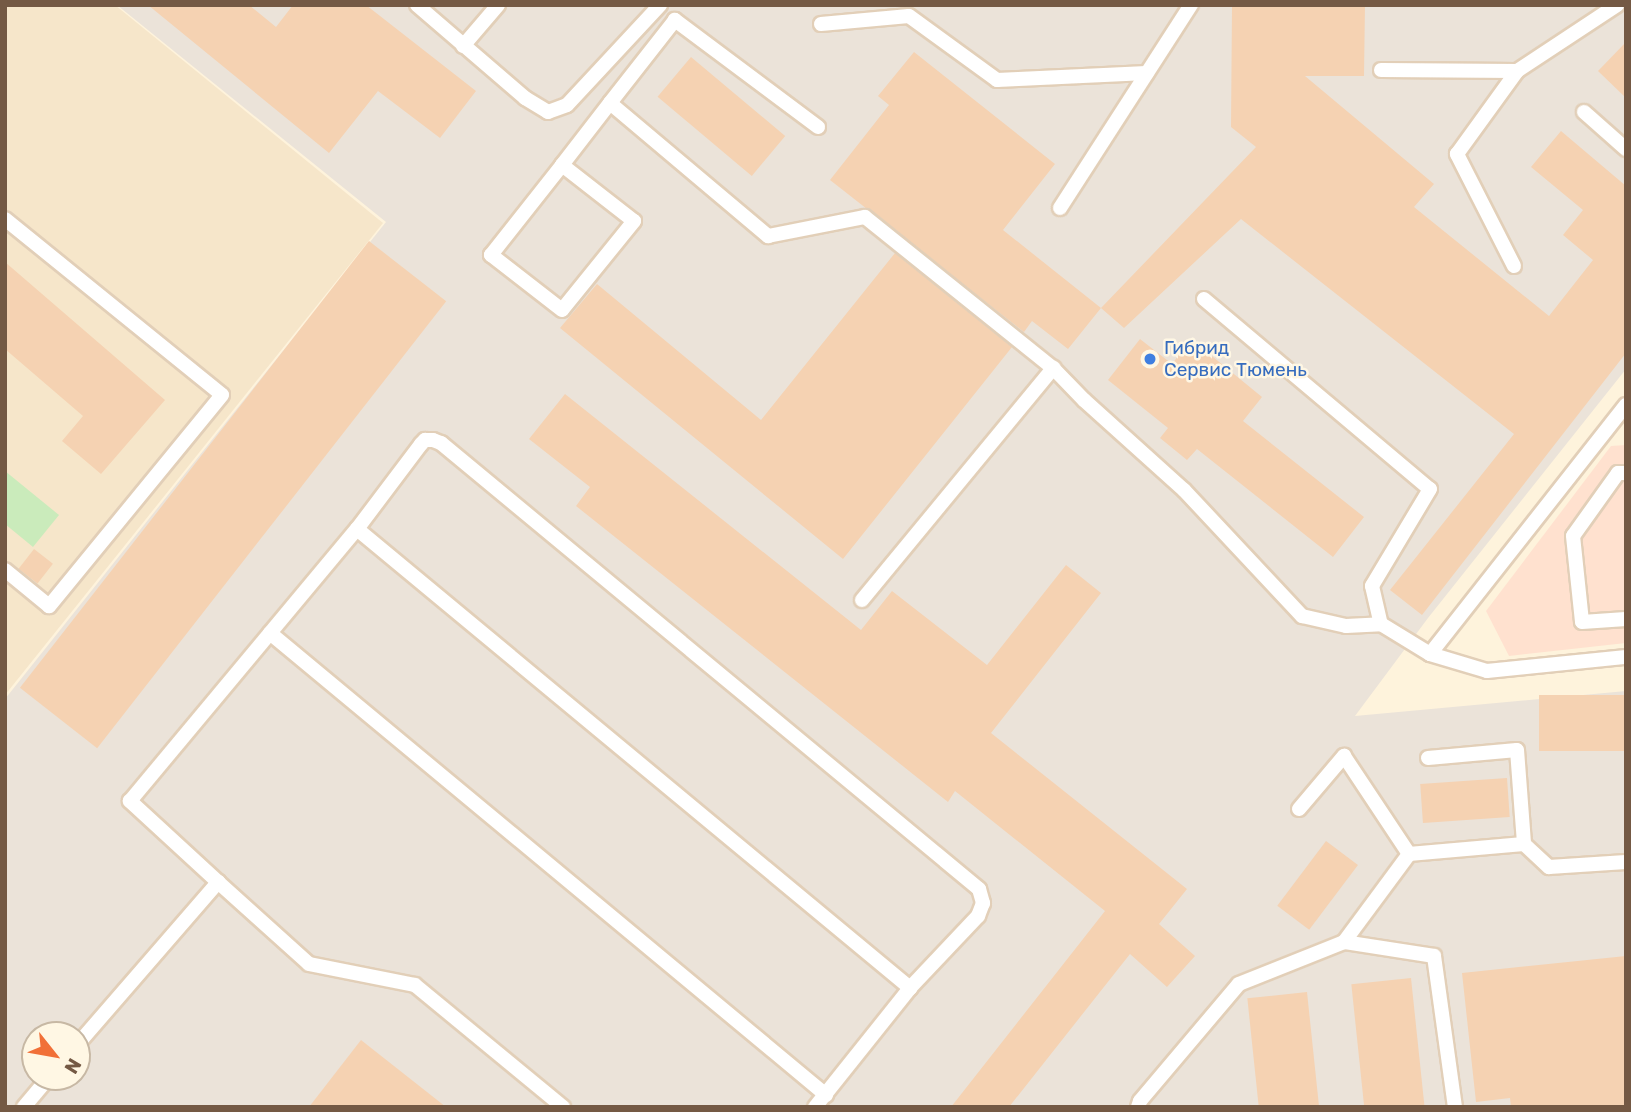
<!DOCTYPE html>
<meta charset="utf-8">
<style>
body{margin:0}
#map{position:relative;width:1631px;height:1112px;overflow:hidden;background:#fef3dc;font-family:Rubik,sans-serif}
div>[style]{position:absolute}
.residential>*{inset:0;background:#f6e6ca}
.commercial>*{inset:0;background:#ffe1cf}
.industrial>*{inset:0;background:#ebe3d9}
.green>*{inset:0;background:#caebbb}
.building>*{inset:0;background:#f5d2b2;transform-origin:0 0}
.roads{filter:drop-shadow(2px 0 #e2cfb8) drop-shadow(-2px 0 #e2cfb8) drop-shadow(0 2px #e2cfb8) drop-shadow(0 -2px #e2cfb8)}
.service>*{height:14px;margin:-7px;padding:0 7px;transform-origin:7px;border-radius:7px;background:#fff}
.dots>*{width:19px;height:19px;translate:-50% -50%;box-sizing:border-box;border:4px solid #fff7e4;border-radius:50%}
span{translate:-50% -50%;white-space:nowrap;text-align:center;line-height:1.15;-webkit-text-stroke:5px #fff7e4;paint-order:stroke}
.shop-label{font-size:19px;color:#366cbe}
.left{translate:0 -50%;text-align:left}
.frame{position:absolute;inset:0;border:7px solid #745944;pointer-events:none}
.north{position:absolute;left:21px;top:1021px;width:70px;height:70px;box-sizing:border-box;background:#fff7e4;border:2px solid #c7b8a4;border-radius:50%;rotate:121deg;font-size:19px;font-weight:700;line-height:28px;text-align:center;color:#745944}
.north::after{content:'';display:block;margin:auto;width:24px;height:32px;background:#f17038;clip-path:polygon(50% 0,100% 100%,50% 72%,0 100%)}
</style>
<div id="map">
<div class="residential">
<div style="clip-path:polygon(5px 5px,115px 5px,383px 223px,5px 695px)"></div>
</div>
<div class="commercial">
<div style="clip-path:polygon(1626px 445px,1626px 643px,1509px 656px,1486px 611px,1611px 446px)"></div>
</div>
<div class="industrial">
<div style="clip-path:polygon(evenodd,117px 5px,1626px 5px,1626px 369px,1428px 618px,1355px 716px,1626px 691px,1626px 1107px,5px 1107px,5px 699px,386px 222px,117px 5px,35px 1035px,77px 1035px,77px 1077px,35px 1077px,35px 1035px)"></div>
</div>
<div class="green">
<div style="clip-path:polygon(5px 471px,59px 515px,33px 547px,5px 524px)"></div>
</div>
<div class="building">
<div style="clip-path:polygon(148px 5px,249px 5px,276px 27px,293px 5px,366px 5px,476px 91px,440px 138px,378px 91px,329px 153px)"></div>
<div style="clip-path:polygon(1232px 5px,1365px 5px,1364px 76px,1305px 76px,1434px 184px,1414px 207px,1549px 316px,1593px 260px,1563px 235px,1583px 210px,1531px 167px,1561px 131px,1626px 186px,1626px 353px,1422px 615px,1390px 590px,1514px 434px,1241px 219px,1124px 328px,1101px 308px,1256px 147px,1231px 127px)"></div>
<div style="clip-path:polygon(1626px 42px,1626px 98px,1598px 71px)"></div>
<div style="clip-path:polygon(914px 52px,1055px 164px,1003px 230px,1101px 308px,1068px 349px,1032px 321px,1024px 332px,830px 180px,889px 105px,878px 96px)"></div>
<div style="left:691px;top:57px;width:123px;height:52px;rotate:40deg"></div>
<div style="left:369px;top:241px;width:98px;height:567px;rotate:38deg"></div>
<div style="clip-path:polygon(895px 253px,1012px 347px,843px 559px,560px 328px,597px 284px,761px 420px)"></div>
<div style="clip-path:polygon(5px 262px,165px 400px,101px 474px,62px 441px,83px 416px,5px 349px)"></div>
<div style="clip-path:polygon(1140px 339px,1172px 364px,1191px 339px,1262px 397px,1243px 421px,1364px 517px,1333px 557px,1197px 449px,1187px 460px,1160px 438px,1168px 428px,1108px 380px)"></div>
<div style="clip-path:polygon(565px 394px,861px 630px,892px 591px,987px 665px,1066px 565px,1101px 593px,991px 733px,1187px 889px,1159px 924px,1195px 956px,1167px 987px,1130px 954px,1009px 1107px,951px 1107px,1105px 911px,955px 791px,948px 802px,576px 506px,590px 487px,529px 439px)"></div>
<div style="left:34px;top:549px;width:24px;height:25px;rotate:38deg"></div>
<div style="left:1626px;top:695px;width:56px;height:87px;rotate:90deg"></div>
<div style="left:1507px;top:778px;width:39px;height:87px;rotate:86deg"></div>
<div style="left:1326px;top:841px;width:40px;height:81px;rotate:37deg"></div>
<div style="clip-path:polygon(1626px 956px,1626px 1107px,1511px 1107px,1510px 1098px,1476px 1102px,1462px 973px)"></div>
<div style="left:1411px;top:978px;width:130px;height:60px;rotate:84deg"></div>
<div style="left:1307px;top:992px;width:116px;height:60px;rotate:84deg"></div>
<div style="clip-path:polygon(361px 1040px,446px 1107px,309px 1107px)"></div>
</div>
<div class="roads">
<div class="service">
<div style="left:417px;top:5px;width:143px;rotate:40.7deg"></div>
<div style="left:525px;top:98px;width:27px;rotate:31deg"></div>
<div style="left:548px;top:112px;width:20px;rotate:-20deg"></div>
<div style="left:567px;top:105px;width:137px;rotate:-47.1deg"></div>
<div style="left:821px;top:24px;width:88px;rotate:-5.2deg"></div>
<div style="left:909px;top:16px;width:109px;rotate:36deg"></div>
<div style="left:997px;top:80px;width:150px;rotate:-2.7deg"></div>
<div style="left:463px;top:46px;width:54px;rotate:-49.5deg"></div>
<div style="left:1381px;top:70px;width:136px;rotate:0.4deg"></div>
<div style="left:1517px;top:71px;width:120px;rotate:-33.4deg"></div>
<div style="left:1584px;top:112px;width:56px;rotate:41.4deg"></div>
<div style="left:818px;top:127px;width:179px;rotate:-143.2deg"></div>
<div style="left:675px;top:20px;width:105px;rotate:128.1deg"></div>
<div style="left:610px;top:103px;width:207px;rotate:40.1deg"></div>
<div style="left:768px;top:236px;width:99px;rotate:-11.1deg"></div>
<div style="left:865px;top:217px;width:241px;rotate:38.8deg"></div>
<div style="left:1053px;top:368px;width:45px;rotate:45.9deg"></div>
<div style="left:1084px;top:400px;width:135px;rotate:42deg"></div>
<div style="left:1184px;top:490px;width:173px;rotate:46.9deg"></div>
<div style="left:1302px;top:616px;width:45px;rotate:12.8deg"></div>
<div style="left:1346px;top:626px;width:35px;rotate:-3deg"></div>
<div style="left:1381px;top:624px;width:57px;rotate:31.5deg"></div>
<div style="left:1430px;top:654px;width:59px;rotate:16.6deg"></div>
<div style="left:1487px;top:671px;width:140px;rotate:-5.8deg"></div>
<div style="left:562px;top:165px;width:91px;rotate:37.9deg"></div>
<div style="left:634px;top:221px;width:114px;rotate:129deg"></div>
<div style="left:562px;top:310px;width:90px;rotate:-142.2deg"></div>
<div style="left:491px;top:255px;width:115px;rotate:-51.7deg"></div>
<div style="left:562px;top:165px;width:78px;rotate:-52.3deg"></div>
<div style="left:1060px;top:208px;width:242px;rotate:-57.2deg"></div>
<div style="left:5px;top:219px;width:279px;rotate:39deg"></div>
<div style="left:222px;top:395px;width:273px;rotate:129.3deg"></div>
<div style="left:49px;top:606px;width:57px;rotate:-140.7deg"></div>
<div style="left:1514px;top:266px;width:126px;rotate:-117deg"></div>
<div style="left:1457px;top:154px;width:102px;rotate:-54.1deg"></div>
<div style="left:1204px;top:299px;width:295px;rotate:40.1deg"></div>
<div style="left:1430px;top:489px;width:113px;rotate:120.9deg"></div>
<div style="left:1372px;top:586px;width:39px;rotate:77deg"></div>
<div style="left:1626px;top:473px;width:8px;rotate:180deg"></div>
<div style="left:1618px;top:473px;width:77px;rotate:125.5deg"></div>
<div style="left:1573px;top:536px;width:86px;rotate:84deg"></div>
<div style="left:1582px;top:622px;width:44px;rotate:-3.9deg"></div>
<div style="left:357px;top:529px;width:719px;rotate:39.69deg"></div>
<div style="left:862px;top:600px;width:301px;rotate:-50.5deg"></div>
<div style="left:270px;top:633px;width:723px;rotate:39.72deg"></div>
<div style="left:1430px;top:654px;width:317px;rotate:-51.8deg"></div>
<div style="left:1428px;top:758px;width:89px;rotate:-5.1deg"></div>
<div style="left:1517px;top:750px;width:94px;rotate:85.7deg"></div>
<div style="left:1299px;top:809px;width:70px;rotate:-49.7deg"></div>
<div style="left:1344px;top:756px;width:118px;rotate:56.4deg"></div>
<div style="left:218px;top:882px;width:122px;rotate:42deg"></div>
<div style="left:309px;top:964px;width:108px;rotate:11.2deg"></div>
<div style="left:415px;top:985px;width:192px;rotate:39.5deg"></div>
<div style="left:1344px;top:942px;width:91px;rotate:8.8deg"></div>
<div style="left:1434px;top:956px;width:152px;rotate:82.1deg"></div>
<div style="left:77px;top:1045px;width:216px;rotate:-49.1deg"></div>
<div style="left:218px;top:882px;width:120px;rotate:-137.4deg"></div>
<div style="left:130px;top:801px;width:354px;rotate:-50.2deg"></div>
<div style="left:357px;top:529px;width:106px;rotate:-53deg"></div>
<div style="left:421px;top:444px;width:6px;rotate:-45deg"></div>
<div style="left:425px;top:440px;width:8px"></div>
<div style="left:433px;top:440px;width:9px;rotate:21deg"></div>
<div style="left:441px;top:443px;width:699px;rotate:39.66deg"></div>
<div style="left:979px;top:889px;width:15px;rotate:74deg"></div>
<div style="left:983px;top:903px;width:14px;rotate:111deg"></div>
<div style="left:978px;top:916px;width:99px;rotate:133.4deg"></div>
<div style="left:910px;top:988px;width:152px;rotate:128.6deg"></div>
<div style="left:24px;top:1107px;width:39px;rotate:-50deg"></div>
<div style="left:1138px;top:1107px;width:6px;rotate:-72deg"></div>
<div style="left:1140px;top:1101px;width:153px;rotate:-49.8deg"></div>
<div style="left:1239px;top:984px;width:113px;rotate:-21.8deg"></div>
<div style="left:1344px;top:942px;width:109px;rotate:-53.5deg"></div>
<div style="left:1409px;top:854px;width:115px;rotate:-5deg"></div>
<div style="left:1524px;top:844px;width:34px;rotate:43deg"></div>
<div style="left:1549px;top:867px;width:77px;rotate:-3.7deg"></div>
</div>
</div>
<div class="dots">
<div style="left:1150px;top:359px;background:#3f7fe0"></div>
</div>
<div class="shop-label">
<span class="left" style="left:1164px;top:359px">Гибрид<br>Сервис Тюмень</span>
</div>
<div class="frame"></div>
<div class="north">N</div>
</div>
